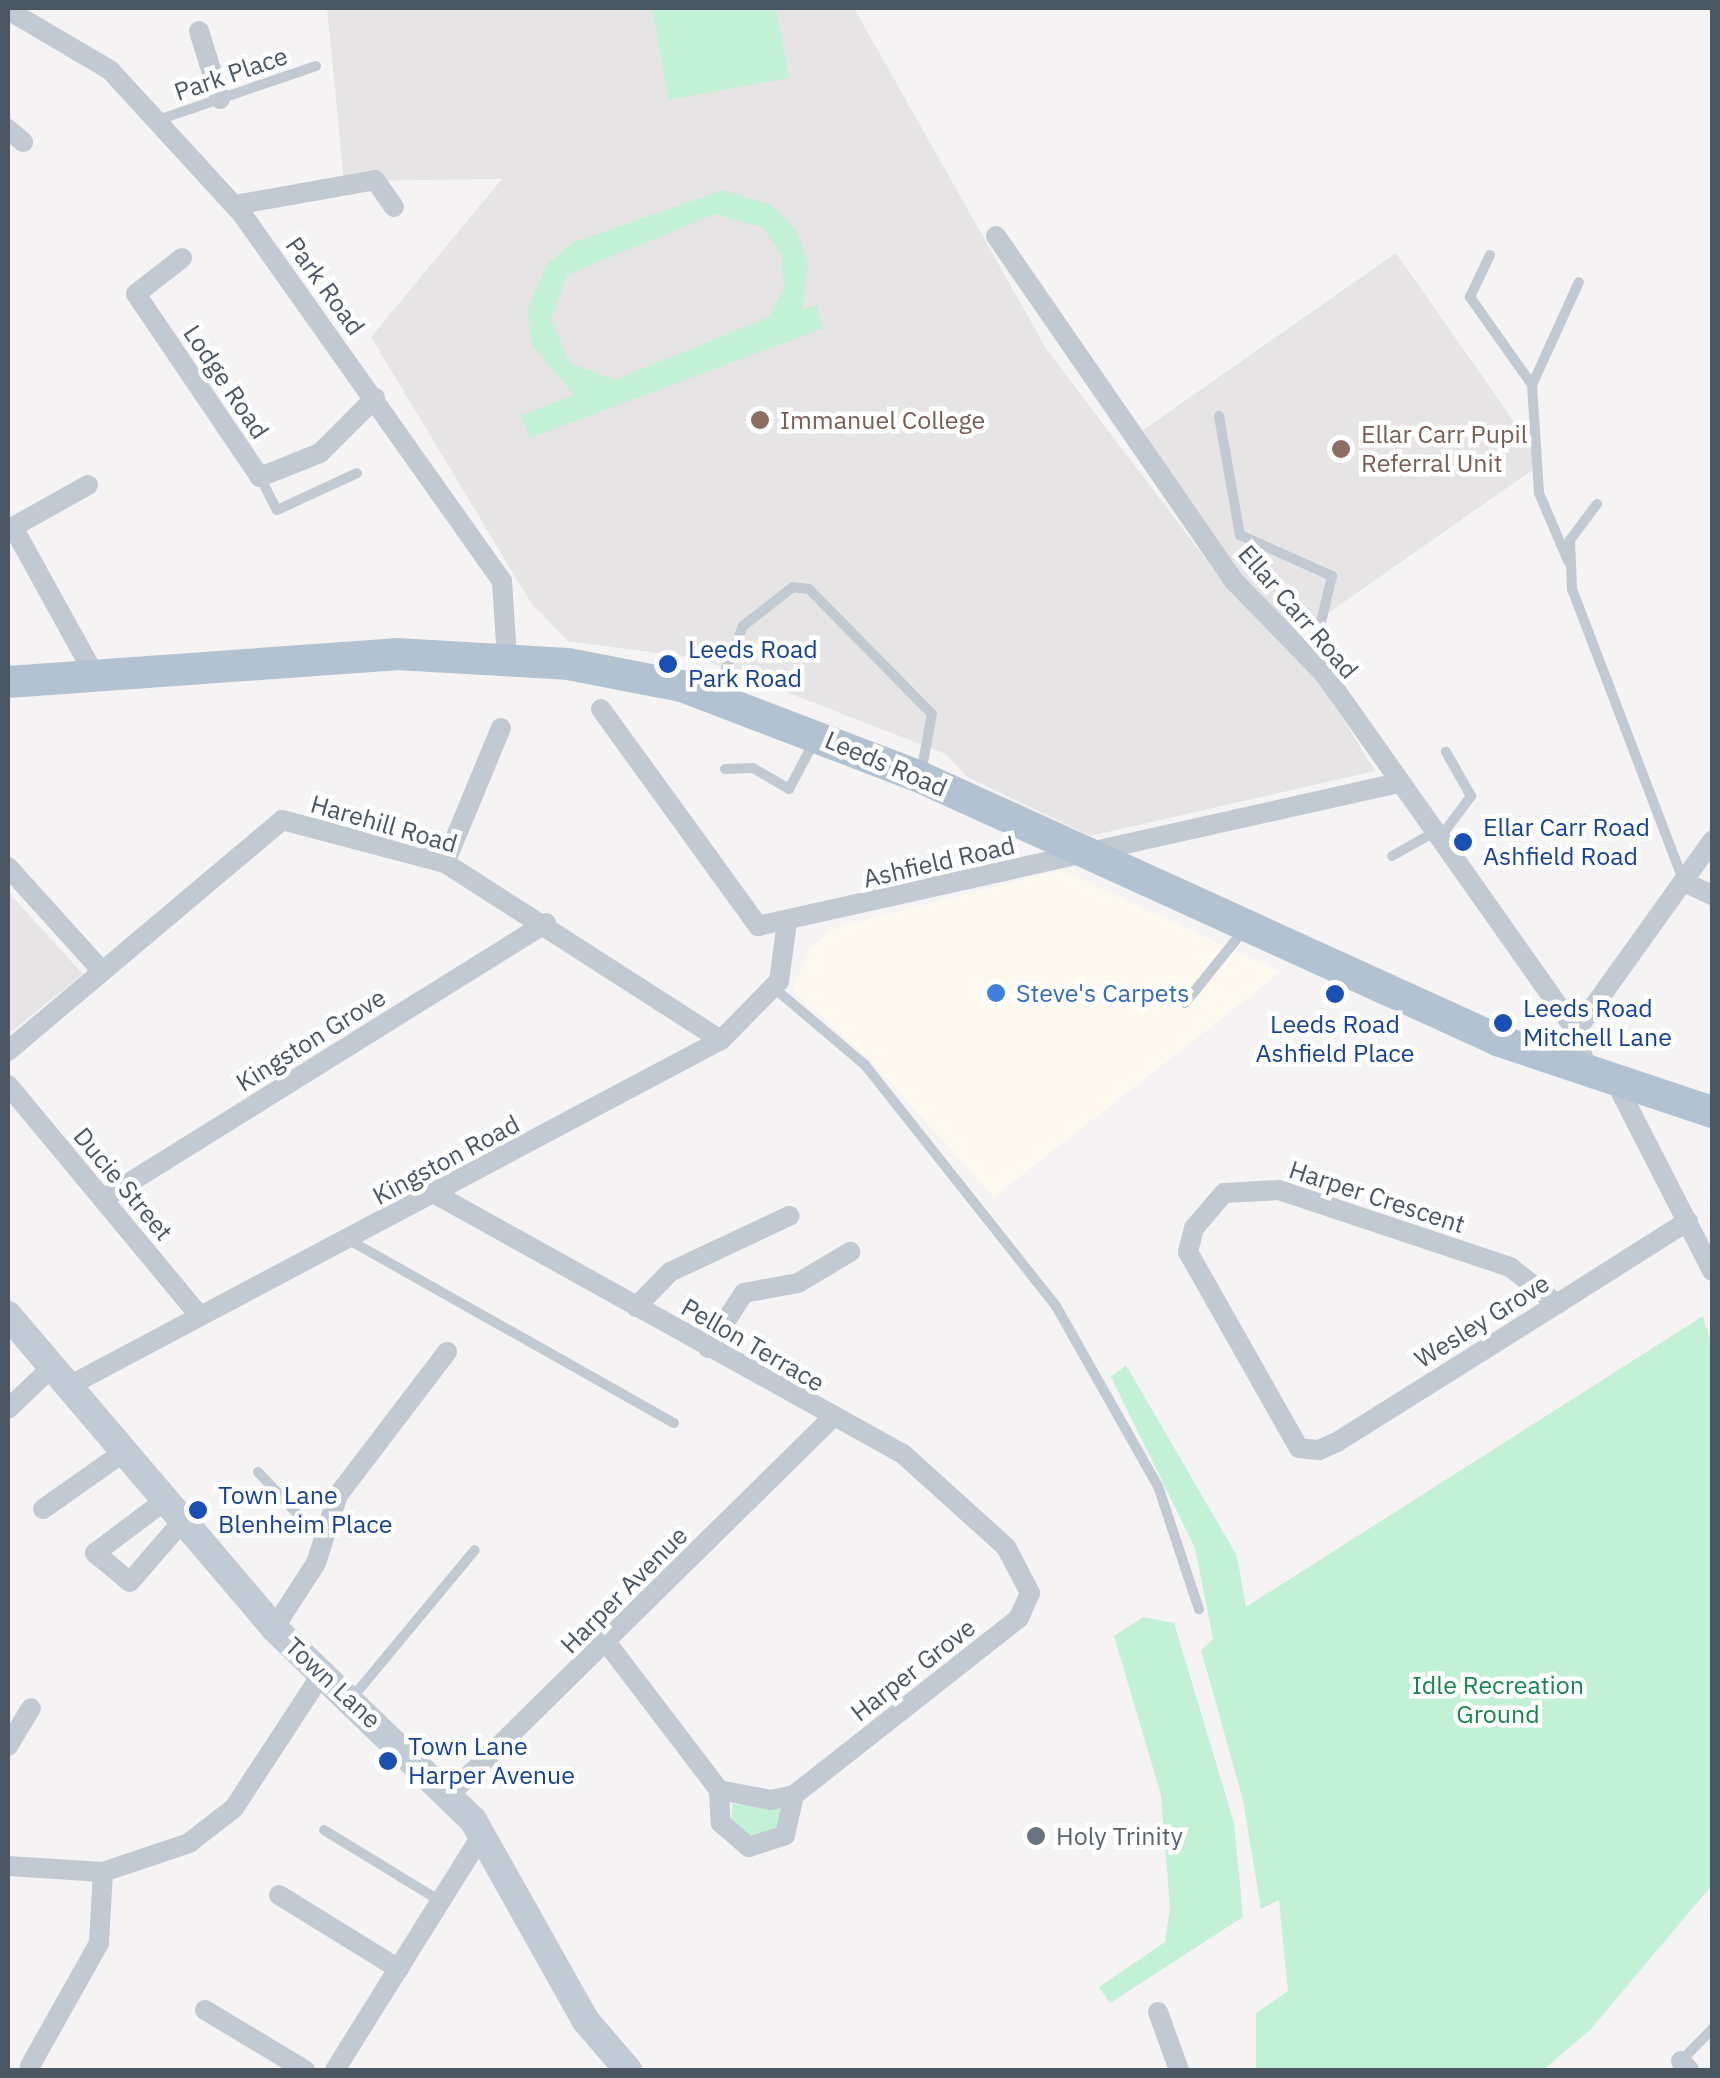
<!DOCTYPE html>
<style>
body{margin:0}
#map{position:relative;width:1720px;height:2078px;overflow:hidden;background:#f5f3f3;font-family:"IBM Plex Sans",sans-serif}
div>[style]{position:absolute}
.commercial>*{inset:0;background:#fdf9ef}
.education>*{inset:0;background:#e6e4e5;transform-origin:0 0}
.green>*{inset:0;background:#c3f1d5}
.lane>*{height:10px;margin:-5px;padding:0 5px;transform-origin:5px;border-radius:5px;background:#c1cad2}
.street>*{height:20px;margin:-10px;padding:0 10px;transform-origin:10px;border-radius:10px;background:#c1cad2}
.secondary>*{height:28px;margin:-14px;padding:0 14px;transform-origin:14px;border-radius:14px;background:#c1cbd6}
.primary>*{height:32px;margin:-16px;padding:0 16px;transform-origin:16px;border-radius:16px;background:#b3c2d1}
.dots>*{width:28px;height:28px;translate:-50% -50%;box-sizing:border-box;border:5px solid #fff;border-radius:50%}
span{translate:-50% -50%;white-space:nowrap;text-align:center;line-height:1.15;-webkit-text-stroke:9px #fff;paint-order:stroke}
.street-label{font-size:25px;color:#4a5661}
.education-label{font-size:25px;color:#785e54}
.left{translate:0 -50%;text-align:left}
.transit-label{font-size:25px;color:#164399}
.shop-label{font-size:25px;color:#366cbe}
.park-label{font-size:25px;color:#17864f}
.worship-label{font-size:25px;color:#5b616d}
.frame{position:absolute;inset:0;border:10px solid #4a5661;pointer-events:none}
</style>
<div id="map">
<div class="commercial">
<div style="clip-path:polygon(1062px 870px,1281px 972px,994px 1197px,866px 1056px,792px 991px,811px 947px,836px 927px)"></div>
</div>
<div class="education">
<div style="clip-path:polygon(327px 8px,854px 8px,1047px 350px,1227px 587px,1319px 680px,1375px 771px,1090px 836px,966px 776px,946px 754px,701px 659px,568px 641px,531px 603px,371px 337px,502px 179px,344px 181px)"></div>
<div style="left:1396px;top:253px;width:256px;height:316px;rotate:55deg"></div>
<div style="clip-path:polygon(8px 892px,83px 974px,8px 1034px)"></div>
</div>
<div class="green">
<div style="clip-path:polygon(652px 8px,776px 8px,789px 78px,669px 100px)"></div>
<div style="clip-path:polygon(evenodd,723px 190px,772px 205px,796px 230px,808px 262px,802px 310px,816px 305px,824px 328px,530px 438px,521px 415px,574px 395px,532px 345px,527px 312px,546px 265px,572px 243px,723px 190px,715px 214px,762px 227px,781px 254px,784px 287px,769px 317px,615px 380px,570px 363px,551px 320px,567px 275px,715px 214px)"></div>
<div style="clip-path:polygon(1703px 1316px,1712px 1346px,1712px 1885px,1590px 2030px,1543px 2070px,1256px 2070px,1256px 2013px,1288px 1991px,1279px 1900px,1261px 1909px,1243px 1800px,1201px 1650px,1213px 1639px,1195px 1548px,1111px 1377px,1126px 1365px,1237px 1556px,1246px 1607px)"></div>
<div style="clip-path:polygon(1143px 1617px,1174px 1623px,1234px 1823px,1243px 1917px,1110px 2003px,1099px 1987px,1165px 1942px,1170px 1907px,1161px 1795px,1114px 1636px)"></div>
<div style="clip-path:polygon(732px 1804px,783px 1807px,784px 1825px,759px 1841px,731px 1830px)"></div>
</div>
<div class="lane">
<div style="left:158px;top:120px;width:167px;rotate:-18.9deg"></div>
<div style="left:1490px;top:255px;width:47px;rotate:115.5deg"></div>
<div style="left:1470px;top:297px;width:108px;rotate:54.8deg"></div>
<div style="left:1532px;top:385px;width:108px;rotate:86.3deg"></div>
<div style="left:1539px;top:493px;width:74px;rotate:66.9deg"></div>
<div style="left:1532px;top:385px;width:113px;rotate:-65.5deg"></div>
<div style="left:1219px;top:416px;width:121px;rotate:80deg"></div>
<div style="left:1240px;top:535px;width:101px;rotate:24deg"></div>
<div style="left:1332px;top:576px;width:86px;rotate:103.4deg"></div>
<div style="left:260px;top:477px;width:37px;rotate:63deg"></div>
<div style="left:277px;top:510px;width:88px;rotate:-24.8deg"></div>
<div style="left:1597px;top:504px;width:45px;rotate:126.9deg"></div>
<div style="left:1570px;top:540px;width:49px;rotate:87.7deg"></div>
<div style="left:1572px;top:589px;width:314px;rotate:69.1deg"></div>
<div style="left:717px;top:692px;width:71px;rotate:-68.5deg"></div>
<div style="left:743px;top:626px;width:63px;rotate:-38deg"></div>
<div style="left:793px;top:587px;width:16px;rotate:7deg"></div>
<div style="left:809px;top:589px;width:175px;rotate:45.5deg"></div>
<div style="left:932px;top:714px;width:60px;rotate:100.6deg"></div>
<div style="left:725px;top:769px;width:28px;rotate:-2deg"></div>
<div style="left:753px;top:768px;width:42px;rotate:30.3deg"></div>
<div style="left:789px;top:789px;width:55px;rotate:-62deg"></div>
<div style="left:1439px;top:839px;width:54px;rotate:-53.3deg"></div>
<div style="left:1471px;top:796px;width:51px;rotate:-119.6deg"></div>
<div style="left:1392px;top:856px;width:47px;rotate:-29.3deg"></div>
<div style="left:774px;top:988px;width:119px;rotate:40.2deg"></div>
<div style="left:865px;top:1065px;width:308px;rotate:51.6deg"></div>
<div style="left:1056px;top:1306px;width:207px;rotate:60.5deg"></div>
<div style="left:1158px;top:1486px;width:130px;rotate:71.6deg"></div>
<div style="left:1185px;top:1003px;width:94px;rotate:-51.1deg"></div>
<div style="left:349px;top:1240px;width:373px;rotate:29.4deg"></div>
<div style="left:258px;top:1472px;width:96px;rotate:46.7deg"></div>
<div style="left:352px;top:1698px;width:192px;rotate:-50.3deg"></div>
<div style="left:324px;top:1830px;width:138px;rotate:31.4deg"></div>
<div style="left:1681px;top:2061px;width:45px;rotate:-45.9deg"></div>
</div>
<div class="street">
<div style="left:8px;top:10px;width:118px;rotate:30.5deg"></div>
<div style="left:110px;top:70px;width:195px;rotate:47.5deg"></div>
<div style="left:242px;top:214px;width:450px;rotate:54.7deg"></div>
<div style="left:502px;top:581px;width:78px;rotate:86.3deg"></div>
<div style="left:199px;top:31px;width:71px;rotate:72.8deg"></div>
<div style="left:8px;top:129px;width:20px;rotate:41deg"></div>
<div style="left:235px;top:205px;width:142px;rotate:-10.1deg"></div>
<div style="left:375px;top:180px;width:33px;rotate:55deg"></div>
<div style="left:996px;top:236px;width:421px;rotate:55.4deg"></div>
<div style="left:1235px;top:582px;width:129px;rotate:45.9deg"></div>
<div style="left:1325px;top:675px;width:436px;rotate:54.8deg"></div>
<div style="left:1576px;top:1031px;width:43px;rotate:75.3deg"></div>
<div style="left:182px;top:258px;width:58px;rotate:142deg"></div>
<div style="left:136px;top:294px;width:221px;rotate:55.9deg"></div>
<div style="left:260px;top:477px;width:65px;rotate:-21.8deg"></div>
<div style="left:320px;top:453px;width:78px;rotate:-45deg"></div>
<div style="left:88px;top:485px;width:86px;rotate:150.8deg"></div>
<div style="left:13px;top:527px;width:166px;rotate:61.1deg"></div>
<div style="left:601px;top:709px;width:268px;rotate:54.1deg"></div>
<div style="left:758px;top:926px;width:652px;rotate:-12.59deg"></div>
<div style="left:445px;top:863px;width:146px;rotate:-67.5deg"></div>
<div style="left:8px;top:867px;width:140px;rotate:47.9deg"></div>
<div style="left:1684px;top:882px;width:31px;rotate:25deg"></div>
<div style="left:1576px;top:1031px;width:234px;rotate:-54.4deg"></div>
<div style="left:8px;top:1051px;width:358px;rotate:-40.1deg"></div>
<div style="left:282px;top:820px;width:169px;rotate:14.8deg"></div>
<div style="left:445px;top:863px;width:328px;rotate:32.7deg"></div>
<div style="left:1616px;top:1083px;width:211px;rotate:62.9deg"></div>
<div style="left:8px;top:1085px;width:300px;rotate:50.3deg"></div>
<div style="left:437px;top:1195px;width:533px;rotate:29.07deg"></div>
<div style="left:903px;top:1454px;width:139px;rotate:42.1deg"></div>
<div style="left:1006px;top:1547px;width:52px;rotate:62.4deg"></div>
<div style="left:1030px;top:1593px;width:27px;rotate:114deg"></div>
<div style="left:1019px;top:1618px;width:286px;rotate:141.8deg"></div>
<div style="left:794px;top:1795px;width:24px;rotate:168deg"></div>
<div style="left:771px;top:1800px;width:53px;rotate:-169.1deg"></div>
<div style="left:719px;top:1790px;width:185px;rotate:-127.3deg"></div>
<div style="left:103px;top:1199px;width:522px;rotate:-31.92deg"></div>
<div style="left:1557px;top:1304px;width:60px;rotate:-141.8deg"></div>
<div style="left:1510px;top:1267px;width:243px;rotate:-161.6deg"></div>
<div style="left:1279px;top:1190px;width:55px;rotate:176.9deg"></div>
<div style="left:1224px;top:1193px;width:46px;rotate:130.6deg"></div>
<div style="left:1194px;top:1228px;width:25px;rotate:104deg"></div>
<div style="left:1188px;top:1252px;width:225px;rotate:60.5deg"></div>
<div style="left:1299px;top:1448px;width:20px;rotate:6deg"></div>
<div style="left:1319px;top:1450px;width:20px;rotate:-24deg"></div>
<div style="left:1337px;top:1442px;width:260px;rotate:-32.1deg"></div>
<div style="left:1557px;top:1304px;width:155px;rotate:-32.4deg"></div>
<div style="left:636px;top:1307px;width:49px;rotate:-45.8deg"></div>
<div style="left:670px;top:1272px;width:132px;rotate:-25.2deg"></div>
<div style="left:708px;top:1348px;width:66px;rotate:-56.8deg"></div>
<div style="left:744px;top:1293px;width:55px;rotate:-10.5deg"></div>
<div style="left:798px;top:1283px;width:61px;rotate:-30.8deg"></div>
<div style="left:65px;top:1388px;width:743px;rotate:-27.95deg"></div>
<div style="left:721px;top:1040px;width:83px;rotate:-45.5deg"></div>
<div style="left:779px;top:981px;width:60px;rotate:-82.3deg"></div>
<div style="left:8px;top:1409px;width:58px;rotate:-43.6deg"></div>
<div style="left:163px;top:1502px;width:85px;rotate:143.1deg"></div>
<div style="left:95px;top:1553px;width:45px;rotate:39.6deg"></div>
<div style="left:130px;top:1582px;width:78px;rotate:-49.2deg"></div>
<div style="left:43px;top:1509px;width:95px;rotate:-35.2deg"></div>
<div style="left:274px;top:1628px;width:77px;rotate:-57.1deg"></div>
<div style="left:316px;top:1563px;width:71px;rotate:-72.1deg"></div>
<div style="left:338px;top:1495px;width:180px;rotate:-52.7deg"></div>
<div style="left:8px;top:1746px;width:44px;rotate:-58.8deg"></div>
<div style="left:719px;top:1790px;width:33px;rotate:87deg"></div>
<div style="left:721px;top:1823px;width:37px;rotate:41deg"></div>
<div style="left:749px;top:1847px;width:38px;rotate:-18deg"></div>
<div style="left:785px;top:1835px;width:41px;rotate:-77.3deg"></div>
<div style="left:450px;top:1794px;width:535px;rotate:-44.55deg"></div>
<div style="left:8px;top:1866px;width:95px;rotate:3.6deg"></div>
<div style="left:103px;top:1872px;width:91px;rotate:-18.6deg"></div>
<div style="left:189px;top:1843px;width:57px;rotate:-37.9deg"></div>
<div style="left:234px;top:1808px;width:163px;rotate:-56.8deg"></div>
<div style="left:279px;top:1895px;width:141px;rotate:31.7deg"></div>
<div style="left:205px;top:2010px;width:117px;rotate:31deg"></div>
<div style="left:1158px;top:2012px;width:62px;rotate:70.1deg"></div>
<div style="left:1681px;top:2061px;width:12px;rotate:48deg"></div>
<div style="left:30px;top:2066px;width:141px;rotate:-60.7deg"></div>
<div style="left:99px;top:1943px;width:71px;rotate:-86.8deg"></div>
<div style="left:335px;top:2070px;width:279px;rotate:-58deg"></div>
</div>
<div class="secondary">
<div style="left:8px;top:1315px;width:411px;rotate:49.6deg"></div>
<div style="left:274px;top:1628px;width:277px;rotate:44deg"></div>
<div style="left:473px;top:1820px;width:231px;rotate:60.7deg"></div>
<div style="left:586px;top:2021px;width:65px;rotate:49.4deg"></div>
</div>
<div class="primary">
<div style="left:8px;top:682px;width:389px;rotate:-4.1deg"></div>
<div style="left:396px;top:654px;width:172px;rotate:3.3deg"></div>
<div style="left:568px;top:664px;width:116px;rotate:10.9deg"></div>
<div style="left:682px;top:686px;width:255px;rotate:20.9deg"></div>
<div style="left:920px;top:777px;width:637px;rotate:24.47deg"></div>
<div style="left:1500px;top:1041px;width:224px;rotate:18.5deg"></div>
</div>
<div class="dots">
<div style="left:760px;top:420px;background:#8d6e63"></div>
<div style="left:1341px;top:449px;background:#8d6e63"></div>
<div style="left:668px;top:664px;background:#1a4fb4"></div>
<div style="left:1463px;top:842px;background:#1a4fb4"></div>
<div style="left:996px;top:993px;background:#3f7fe0"></div>
<div style="left:1335px;top:994px;background:#1a4fb4"></div>
<div style="left:1503px;top:1023px;background:#1a4fb4"></div>
<div style="left:198px;top:1510px;background:#1a4fb4"></div>
<div style="left:388px;top:1761px;background:#1a4fb4"></div>
<div style="left:1036px;top:1836px;background:#6b7280"></div>
</div>
<div class="street-label">
<span style="left:231px;top:74px;rotate:-19deg">Park Place</span>
<span style="left:325px;top:286px;rotate:54deg">Park Road</span>
<span style="left:226px;top:382px;rotate:56deg">Lodge Road</span>
<span style="left:1298px;top:612px;rotate:49deg">Ellar Carr Road</span>
<span style="left:886px;top:764px;rotate:23deg">Leeds Road</span>
<span style="left:384px;top:824px;rotate:16deg">Harehill Road</span>
<span style="left:939px;top:862px;rotate:-13deg">Ashfield Road</span>
<span style="left:311px;top:1040px;rotate:-32deg">Kingston Grove</span>
<span style="left:446px;top:1160px;rotate:-28deg">Kingston Road</span>
<span style="left:123px;top:1184px;rotate:50deg">Ducie Street</span>
<span style="left:1377px;top:1197px;rotate:18deg">Harper Crescent</span>
<span style="left:1482px;top:1321px;rotate:-32deg">Wesley Grove</span>
<span style="left:753px;top:1345px;rotate:30deg">Pellon Terrace</span>
<span style="left:624px;top:1590px;rotate:-45deg">Harper Avenue</span>
<span style="left:913px;top:1670px;rotate:-38deg">Harper Grove</span>
<span style="left:333px;top:1683px;rotate:43deg">Town Lane</span>
</div>
<div class="education-label">
<span class="left" style="left:780px;top:420px">Immanuel College</span>
<span class="left" style="left:1361px;top:449px">Ellar Carr Pupil<br>Referral Unit</span>
</div>
<div class="transit-label">
<span class="left" style="left:688px;top:664px">Leeds Road<br>Park Road</span>
<span class="left" style="left:1483px;top:842px">Ellar Carr Road<br>Ashfield Road</span>
<span class="left" style="left:1523px;top:1023px">Leeds Road<br>Mitchell Lane</span>
<span style="left:1335px;top:1039px">Leeds Road<br>Ashfield Place</span>
<span class="left" style="left:218px;top:1510px">Town Lane<br>Blenheim Place</span>
<span class="left" style="left:408px;top:1761px">Town Lane<br>Harper Avenue</span>
</div>
<div class="shop-label">
<span class="left" style="left:1016px;top:993px">Steve's Carpets</span>
</div>
<div class="park-label">
<span style="left:1498px;top:1700px">Idle Recreation<br>Ground</span>
</div>
<div class="worship-label">
<span class="left" style="left:1056px;top:1836px">Holy Trinity</span>
</div>
<div class="frame"></div>
</div>
